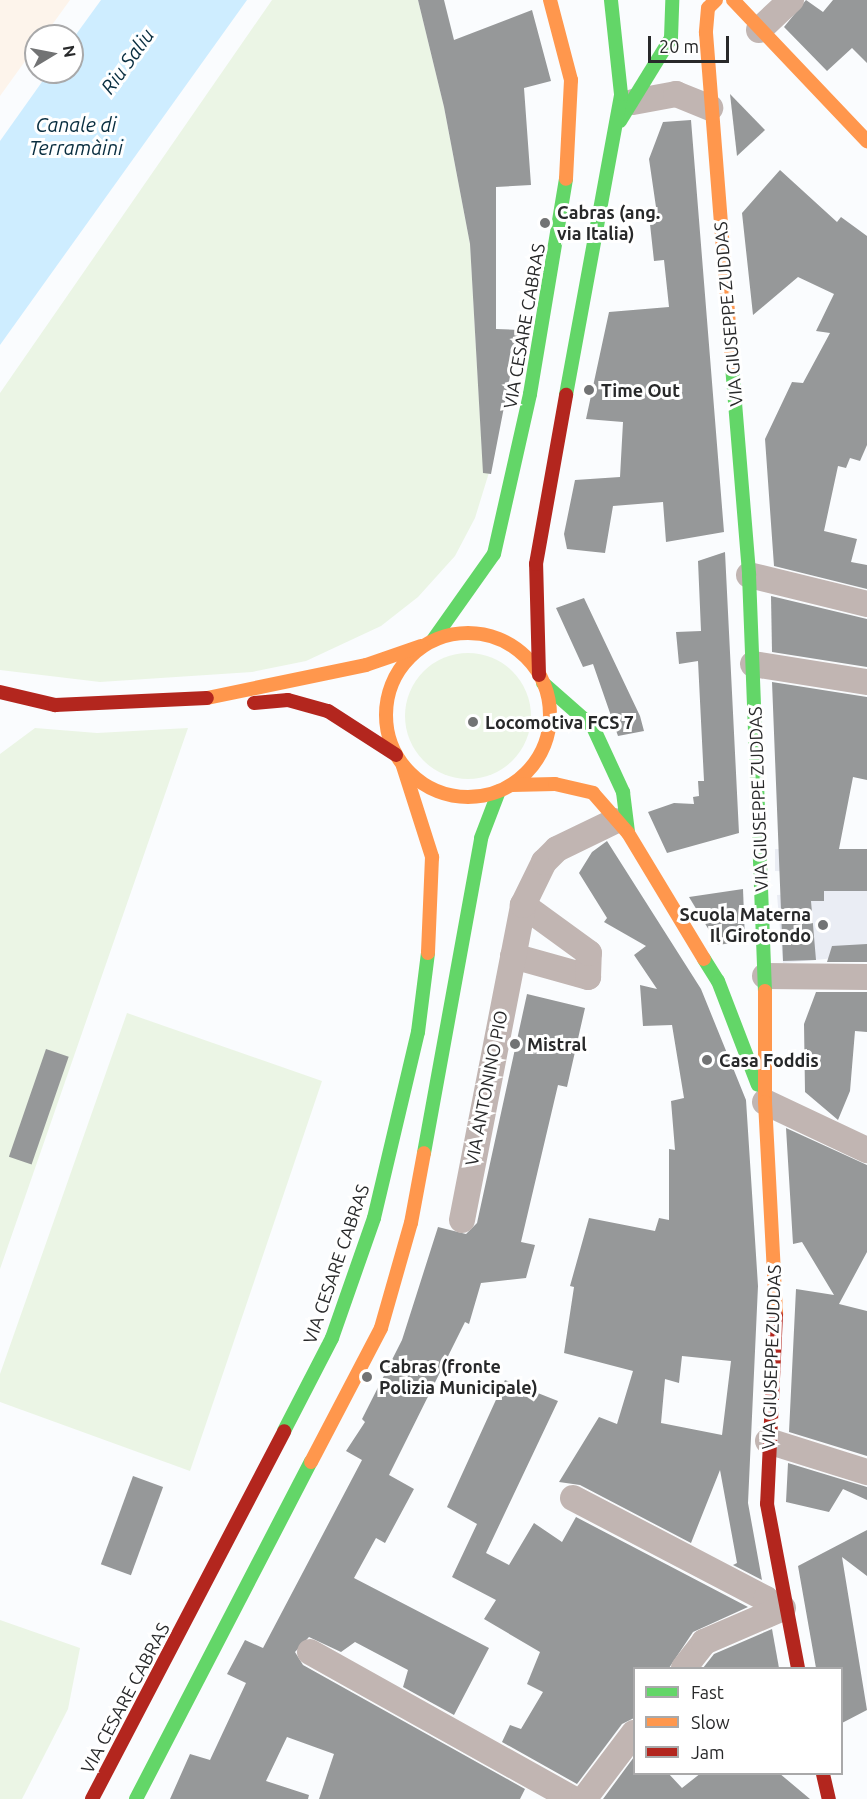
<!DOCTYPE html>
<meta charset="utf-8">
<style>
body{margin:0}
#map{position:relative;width:867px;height:1799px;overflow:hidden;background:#fafcfe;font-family:Ubuntu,sans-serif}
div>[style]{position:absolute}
.industrial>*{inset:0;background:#fdf4eb}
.built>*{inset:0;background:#eaedf4}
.green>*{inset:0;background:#ebf5e5}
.round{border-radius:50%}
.water>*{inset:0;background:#ceedff}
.building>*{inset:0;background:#969899;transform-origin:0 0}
.street>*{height:26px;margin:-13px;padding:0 13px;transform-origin:13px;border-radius:13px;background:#c1b5b2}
.fast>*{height:14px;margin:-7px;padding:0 7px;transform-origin:7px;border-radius:7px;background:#63d668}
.slow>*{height:14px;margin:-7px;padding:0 7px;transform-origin:7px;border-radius:7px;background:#ff974d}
.slow>.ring{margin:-7px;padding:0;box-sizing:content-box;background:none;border:14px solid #ff974d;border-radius:50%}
.jam>*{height:14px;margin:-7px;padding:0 7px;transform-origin:7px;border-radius:7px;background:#b3261e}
.dots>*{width:16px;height:16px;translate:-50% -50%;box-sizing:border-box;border:3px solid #fff;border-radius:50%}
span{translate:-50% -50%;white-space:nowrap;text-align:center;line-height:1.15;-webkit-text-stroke:6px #fff;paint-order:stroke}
.poi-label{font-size:18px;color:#28292a;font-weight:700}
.left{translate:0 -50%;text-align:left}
.right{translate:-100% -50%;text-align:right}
.street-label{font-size:18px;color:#28292a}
.water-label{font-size:20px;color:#092e40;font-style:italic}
.legend{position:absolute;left:633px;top:1667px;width:210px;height:108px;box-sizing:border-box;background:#fff;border:2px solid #a9a9aa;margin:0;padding:8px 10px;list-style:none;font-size:18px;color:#28292a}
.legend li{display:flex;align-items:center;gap:12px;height:30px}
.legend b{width:30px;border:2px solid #a9a9aa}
.north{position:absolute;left:24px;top:24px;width:60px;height:60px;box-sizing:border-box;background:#fff;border:2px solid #a9a9aa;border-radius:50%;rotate:80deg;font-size:16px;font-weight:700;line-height:24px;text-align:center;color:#28292a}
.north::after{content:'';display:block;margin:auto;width:21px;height:27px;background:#727374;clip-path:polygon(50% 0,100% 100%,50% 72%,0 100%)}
.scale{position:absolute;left:648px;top:36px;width:81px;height:27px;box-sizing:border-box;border:3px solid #28292a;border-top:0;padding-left:8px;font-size:18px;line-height:21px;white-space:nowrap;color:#28292a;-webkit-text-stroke:4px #fff;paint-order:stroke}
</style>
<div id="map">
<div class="industrial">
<div style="clip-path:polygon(0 0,70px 0,44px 36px,36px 36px,36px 46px,0 96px)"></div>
</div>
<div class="built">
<div style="clip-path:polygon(775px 849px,867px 849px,867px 955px,783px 963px,777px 895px,797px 894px,799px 872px,775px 871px)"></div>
</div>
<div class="green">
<div style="clip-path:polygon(272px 0,418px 0,444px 107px,470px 244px,482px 453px,495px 453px,475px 518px,455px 556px,418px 597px,381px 626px,306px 661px,252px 672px,100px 682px,0 670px,0 393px)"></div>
<div class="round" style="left:405px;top:653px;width:126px;height:126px"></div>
<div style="clip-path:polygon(35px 728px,97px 733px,188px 728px,0 1269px,0 754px)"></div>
<div style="clip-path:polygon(127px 1013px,322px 1081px,190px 1471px,0 1402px,0 1374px)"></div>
<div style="clip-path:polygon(0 1620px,80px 1648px,68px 1709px,22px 1799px,0 1799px)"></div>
</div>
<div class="water">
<div style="clip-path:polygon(101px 0,247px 0,0 345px,0 141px,49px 72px,72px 72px,72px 40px)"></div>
</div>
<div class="building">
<div style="clip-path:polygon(418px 0,444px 0,454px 40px,532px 10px,551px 81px,524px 88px,531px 185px,496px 187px,496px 329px,519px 330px,491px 474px,483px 473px,470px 244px,444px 107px)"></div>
<div style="clip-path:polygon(806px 0,823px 12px,833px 0,867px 0,867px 63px,852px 48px,827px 71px,784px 27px)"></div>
<div style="clip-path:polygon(730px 94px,765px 130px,737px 156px)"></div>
<div style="clip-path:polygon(691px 120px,724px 532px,666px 542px,663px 502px,613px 506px,605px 553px,567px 549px,564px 534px,575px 480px,620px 477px,623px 422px,586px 419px,609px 312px,669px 307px,664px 260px,654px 261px,649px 215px,657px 214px,649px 159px,663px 122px)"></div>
<div style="clip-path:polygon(780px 170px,837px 222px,841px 217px,867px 236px,867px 445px,860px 461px,850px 458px,846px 468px,838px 466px,824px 531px,857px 539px,851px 562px,867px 565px,867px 589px,774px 566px,765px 439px,792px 382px,803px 383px,830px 333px,816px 331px,834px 294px,798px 277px,753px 315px,742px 213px)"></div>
<div style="clip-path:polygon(725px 552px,739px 833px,667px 853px,648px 812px,674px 803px,694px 804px,693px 797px,699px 796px,698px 781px,704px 781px,698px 661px,679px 664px,676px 632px,701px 631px,698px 561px)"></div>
<div style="clip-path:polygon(771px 596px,867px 619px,867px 667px,772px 652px)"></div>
<div style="clip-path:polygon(584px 598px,640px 716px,644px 731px,618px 736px,593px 664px,583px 667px,556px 608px)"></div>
<div style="clip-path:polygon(772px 682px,867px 697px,867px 780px,853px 777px,839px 849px,867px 849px,867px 891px,824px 891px,824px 901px,811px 901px,816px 960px,783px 961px)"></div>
<div style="clip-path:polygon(evenodd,607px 841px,701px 989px,746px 1100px,758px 1286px,748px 1503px,762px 1580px,733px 1565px,737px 1563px,720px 1470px,691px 1543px,580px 1485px,559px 1482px,599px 1417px,617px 1424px,633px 1371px,564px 1353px,574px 1287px,570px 1286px,589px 1218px,655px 1231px,659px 1218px,669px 1220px,669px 1149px,675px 1150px,671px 1101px,684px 1098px,672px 1025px,643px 1026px,640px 985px,657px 989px,634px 955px,646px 946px,604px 922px,607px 918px,579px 873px,592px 852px,607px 841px,682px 1356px,731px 1361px,722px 1435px,661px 1423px,665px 1379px,679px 1383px,682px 1356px)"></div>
<div style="clip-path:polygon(743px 889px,745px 941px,718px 945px,689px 897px)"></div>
<div style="clip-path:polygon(867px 944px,867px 962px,827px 962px,832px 946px)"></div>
<div style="clip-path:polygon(816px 992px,867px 992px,867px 1032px,855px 1031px,850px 1091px,838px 1120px,805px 1092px,804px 1024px)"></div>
<div style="clip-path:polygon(527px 994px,585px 1008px,567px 1087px,558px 1085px,521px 1242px,535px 1245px,526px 1278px,481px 1283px,469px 1324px,465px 1322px,389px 1475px,414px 1489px,385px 1543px,376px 1538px,354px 1578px,489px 1648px,454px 1715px,403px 1687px,408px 1670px,355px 1642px,341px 1652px,309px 1637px,295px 1652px,303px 1665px,525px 1789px,520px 1799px,319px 1799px,334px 1754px,287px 1737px,266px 1781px,309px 1795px,308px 1799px,170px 1799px,190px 1754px,210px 1760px,246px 1683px,227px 1674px,245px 1640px,263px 1648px,362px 1460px,346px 1451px,365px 1422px,362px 1419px,402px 1340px,438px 1227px,466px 1234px,477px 1223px)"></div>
<div style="left:46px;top:1049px;width:24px;height:114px;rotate:19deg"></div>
<div style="clip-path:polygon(786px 1128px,867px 1165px,867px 1252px,839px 1304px,867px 1311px,867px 1456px,789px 1432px,796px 1289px,834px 1295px,802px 1242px,793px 1244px)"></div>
<div style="clip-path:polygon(505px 1380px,558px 1401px,486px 1553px,509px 1565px,534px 1523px,562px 1542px,576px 1517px,748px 1607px,693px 1632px,669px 1668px,634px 1668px,634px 1718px,622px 1724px,577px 1784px,502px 1742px,510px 1725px,521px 1729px,543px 1692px,527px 1684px,540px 1652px,484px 1619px,496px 1600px,452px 1577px,477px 1524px,447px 1507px)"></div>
<div style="clip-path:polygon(788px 1463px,867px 1487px,867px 1500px,843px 1489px,829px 1512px,786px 1502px)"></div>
<div style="left:133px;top:1476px;width:32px;height:94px;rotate:20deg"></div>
<div style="clip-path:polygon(867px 1530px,867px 1576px,842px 1557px,867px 1710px,842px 1723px,842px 1668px,816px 1668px,798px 1566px)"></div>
<div style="clip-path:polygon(772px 1629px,779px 1668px,703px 1668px,714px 1654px)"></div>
<div style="clip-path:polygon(634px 1757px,634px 1773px,668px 1773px,682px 1788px,701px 1773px,779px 1773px,810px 1799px,603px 1799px)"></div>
</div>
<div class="street">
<div style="left:759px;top:30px;width:44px;rotate:-43.2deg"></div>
<div style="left:633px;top:102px;width:44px;rotate:-10.5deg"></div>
<div style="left:676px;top:94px;width:37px;rotate:22deg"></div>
<div style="left:749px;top:575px;width:122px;rotate:13.8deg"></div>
<div style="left:753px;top:664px;width:115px;rotate:9deg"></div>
<div style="left:513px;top:956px;width:78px;rotate:15.6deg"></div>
<div style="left:588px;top:977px;width:24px;rotate:-88deg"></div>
<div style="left:589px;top:953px;width:82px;rotate:-144deg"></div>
<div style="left:765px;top:976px;width:102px;rotate:0.6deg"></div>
<div style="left:765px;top:1102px;width:113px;rotate:25.2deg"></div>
<div style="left:462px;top:1220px;width:321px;rotate:-79deg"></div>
<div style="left:523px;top:905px;width:48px;rotate:-64deg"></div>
<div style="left:544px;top:862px;width:18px;rotate:-45deg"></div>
<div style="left:557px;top:849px;width:64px;rotate:-25.8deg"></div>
<div style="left:768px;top:1441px;width:104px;rotate:17.4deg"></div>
<div style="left:573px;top:1498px;width:218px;rotate:27.6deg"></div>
<div style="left:766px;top:1599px;width:15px;rotate:82deg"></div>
<div style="left:310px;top:1652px;width:301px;rotate:29.2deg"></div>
<div style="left:684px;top:1668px;width:33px;rotate:-52deg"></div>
<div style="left:704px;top:1642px;width:86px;rotate:-23.3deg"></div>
<div style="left:584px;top:1799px;width:83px;rotate:-52.9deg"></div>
</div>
<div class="fast">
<div style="left:620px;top:121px;width:97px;rotate:-58.4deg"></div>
<div style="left:671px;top:38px;width:38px;rotate:-88deg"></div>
<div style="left:732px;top:366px;width:210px;rotate:85.3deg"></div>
<div style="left:749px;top:575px;width:416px;rotate:87.8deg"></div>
<div style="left:566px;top:395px;width:306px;rotate:-79.6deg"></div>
<div style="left:621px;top:94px;width:95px;rotate:-96.1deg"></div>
<div style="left:433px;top:640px;width:105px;rotate:-54.7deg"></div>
<div style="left:494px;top:554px;width:164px;rotate:-77.3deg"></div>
<div style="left:530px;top:394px;width:218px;rotate:-80.5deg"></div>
<div style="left:543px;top:683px;width:67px;rotate:41.3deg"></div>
<div style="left:593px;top:727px;width:72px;rotate:65.2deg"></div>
<div style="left:623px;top:792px;width:40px;rotate:82.9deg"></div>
<div style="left:704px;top:959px;width:26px;rotate:58deg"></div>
<div style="left:718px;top:981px;width:111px;rotate:69deg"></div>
<div style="left:424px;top:1153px;width:320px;rotate:-79.7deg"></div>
<div style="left:481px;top:838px;width:50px;rotate:-69deg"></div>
<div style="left:284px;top:1431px;width:105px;rotate:-62.7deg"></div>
<div style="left:332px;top:1338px;width:127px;rotate:-70.7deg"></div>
<div style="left:374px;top:1218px;width:191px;rotate:-76.7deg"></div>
<div style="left:418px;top:1032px;width:80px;rotate:-82.8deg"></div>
<div style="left:136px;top:1799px;width:380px;rotate:-62.6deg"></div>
</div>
<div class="slow">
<div style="left:550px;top:0;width:83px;rotate:75.3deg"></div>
<div style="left:571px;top:80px;width:99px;rotate:92.9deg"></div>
<div style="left:716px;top:0;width:11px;rotate:135deg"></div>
<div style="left:708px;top:8px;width:25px;rotate:95deg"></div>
<div style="left:706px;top:33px;width:334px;rotate:85.5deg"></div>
<div style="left:733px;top:0;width:195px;rotate:46.5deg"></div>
<div class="ring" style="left:386px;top:633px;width:150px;height:150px"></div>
<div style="left:207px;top:698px;width:162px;rotate:-11.7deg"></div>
<div style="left:366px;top:665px;width:58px;rotate:-19.1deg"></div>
<div style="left:403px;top:766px;width:96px;rotate:72.3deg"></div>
<div style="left:432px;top:857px;width:96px;rotate:92.4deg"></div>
<div style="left:512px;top:785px;width:43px;rotate:-1.3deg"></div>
<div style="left:555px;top:784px;width:39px;rotate:13deg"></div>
<div style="left:593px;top:793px;width:53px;rotate:48.8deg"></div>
<div style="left:628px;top:833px;width:147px;rotate:58.9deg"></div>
<div style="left:765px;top:991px;width:111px;rotate:90deg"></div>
<div style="left:765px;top:1102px;width:213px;rotate:87deg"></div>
<div style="left:311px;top:1462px;width:151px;rotate:-62.4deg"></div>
<div style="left:381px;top:1328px;width:109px;rotate:-74.1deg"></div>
<div style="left:411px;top:1223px;width:71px;rotate:-79.5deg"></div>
</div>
<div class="jam">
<div style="left:539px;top:675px;width:111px;rotate:-91.5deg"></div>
<div style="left:536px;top:564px;width:172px;rotate:-79.9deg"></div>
<div style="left:0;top:692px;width:57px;rotate:13.3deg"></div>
<div style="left:55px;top:705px;width:152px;rotate:-2.6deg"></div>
<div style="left:254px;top:703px;width:34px;rotate:-5deg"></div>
<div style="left:288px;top:700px;width:41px;rotate:15.4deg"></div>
<div style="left:328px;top:711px;width:81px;rotate:32.9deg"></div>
<div style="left:776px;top:1315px;width:189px;rotate:92.7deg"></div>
<div style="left:767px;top:1504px;width:167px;rotate:79.3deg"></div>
<div style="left:823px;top:1774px;width:26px;rotate:77deg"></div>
<div style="left:92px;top:1799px;width:415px;rotate:-62.4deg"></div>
</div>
<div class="dots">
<div style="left:545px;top:223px;background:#727374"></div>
<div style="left:589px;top:390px;background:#727374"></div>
<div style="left:473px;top:722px;background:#727374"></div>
<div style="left:823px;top:925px;background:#727374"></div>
<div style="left:515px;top:1044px;background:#727374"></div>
<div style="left:707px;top:1060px;background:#727374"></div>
<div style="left:367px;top:1377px;background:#727374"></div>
</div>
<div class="poi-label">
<span class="left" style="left:557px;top:223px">Cabras (ang.<br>via Italia)</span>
<span class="left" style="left:601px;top:390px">Time Out</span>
<span class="left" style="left:485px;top:722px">Locomotiva FCS 7</span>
<span class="right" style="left:811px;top:925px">Scuola Materna<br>Il Girotondo</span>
<span class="left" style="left:527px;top:1044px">Mistral</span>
<span class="left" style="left:719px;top:1060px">Casa Foddis</span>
<span class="left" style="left:379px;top:1377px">Cabras (fronte<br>Polizia Municipale)</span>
</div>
<div class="street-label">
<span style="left:728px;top:314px;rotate:-95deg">VIA GIUSEPPE ZUDDAS</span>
<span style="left:524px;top:326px;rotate:-80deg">VIA CESARE CABRAS</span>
<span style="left:758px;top:799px;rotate:-92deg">VIA GIUSEPPE ZUDDAS</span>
<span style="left:486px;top:1088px;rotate:-79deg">VIA ANTONINO PIO</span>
<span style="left:336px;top:1264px;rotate:-71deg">VIA CESARE CABRAS</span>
<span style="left:771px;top:1357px;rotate:-88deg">VIA GIUSEPPE ZUDDAS</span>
<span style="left:125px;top:1698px;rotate:-62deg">VIA CESARE CABRAS</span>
</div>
<div class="water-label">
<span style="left:127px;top:61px;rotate:-54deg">Riu Saliu</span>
<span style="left:76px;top:136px">Canale di<br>Terramàini</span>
</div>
<ul class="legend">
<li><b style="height:8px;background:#63d668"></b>Fast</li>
<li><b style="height:8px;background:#ff974d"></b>Slow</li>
<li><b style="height:8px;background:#b3261e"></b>Jam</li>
</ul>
<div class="north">N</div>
<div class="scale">20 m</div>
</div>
